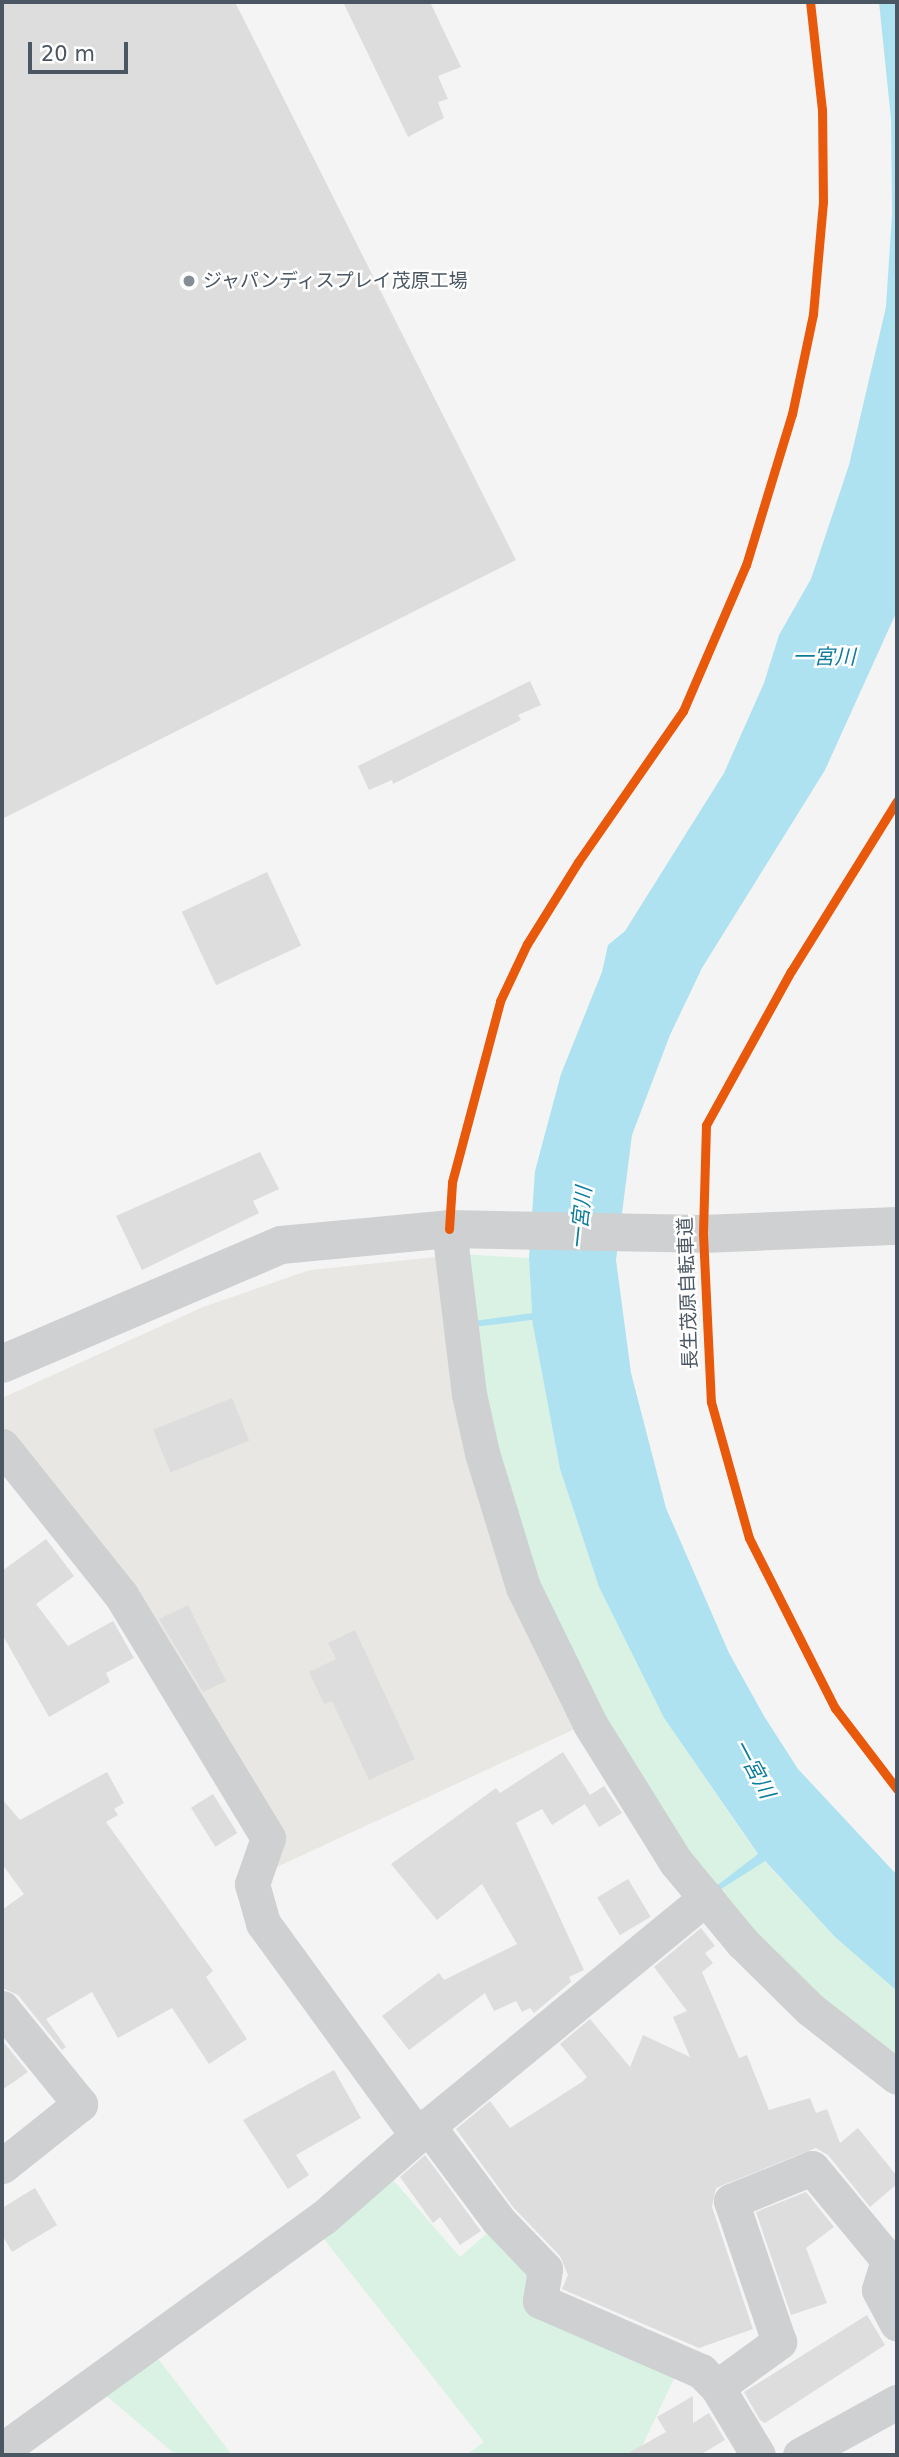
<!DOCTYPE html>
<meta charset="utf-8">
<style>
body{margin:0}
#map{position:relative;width:899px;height:2457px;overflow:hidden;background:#f4f4f4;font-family:"DejaVu Sans","Noto Sans JP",sans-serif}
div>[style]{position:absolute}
.commercial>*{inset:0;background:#e8e7e3}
.green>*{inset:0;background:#d9f2e3}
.water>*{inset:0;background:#aee2f0}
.building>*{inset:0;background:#ddddde;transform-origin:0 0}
.minor>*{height:35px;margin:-17.5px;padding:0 17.5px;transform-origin:17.5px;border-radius:17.5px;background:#ced0d2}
.tertiary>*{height:38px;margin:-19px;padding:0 19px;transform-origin:19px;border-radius:19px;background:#ced0d2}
.cycleway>*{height:9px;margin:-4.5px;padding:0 4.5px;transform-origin:4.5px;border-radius:4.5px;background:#e8590c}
.dots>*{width:19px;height:19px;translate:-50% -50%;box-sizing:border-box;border:4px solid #fff;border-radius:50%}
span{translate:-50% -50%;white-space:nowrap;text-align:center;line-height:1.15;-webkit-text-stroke:5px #fff;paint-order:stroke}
.poi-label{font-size:19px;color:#4a5661}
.left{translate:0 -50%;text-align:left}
.street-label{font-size:19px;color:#4a5661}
.water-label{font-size:21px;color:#0c7c9b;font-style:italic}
.frame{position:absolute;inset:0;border:4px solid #4a5661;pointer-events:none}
.scale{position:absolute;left:28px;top:42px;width:100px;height:32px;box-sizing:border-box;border:4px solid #4a5661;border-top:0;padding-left:9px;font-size:21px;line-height:24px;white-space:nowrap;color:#4a5661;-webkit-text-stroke:5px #fff;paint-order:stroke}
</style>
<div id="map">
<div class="commercial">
<div style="clip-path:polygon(436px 1257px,577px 1728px,264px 1873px,278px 1842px,127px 1581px,2px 1426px,2px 1398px,203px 1307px,310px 1270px)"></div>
</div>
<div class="green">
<div style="clip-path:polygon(460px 1254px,529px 1258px,532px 1313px,473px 1321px)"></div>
<div style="clip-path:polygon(532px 1320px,560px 1469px,599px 1587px,664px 1718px,758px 1855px,715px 1887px,661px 1823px,600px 1718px,517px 1538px,486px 1423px,474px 1327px)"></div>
<div style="clip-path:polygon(764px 1861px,835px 1937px,897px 1991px,897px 2064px,778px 1962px,718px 1891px)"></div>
<div style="clip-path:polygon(388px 2174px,460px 2257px,492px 2229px,535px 2272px,532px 2307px,678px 2370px,638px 2455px,466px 2455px,484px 2442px,320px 2234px)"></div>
<div style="clip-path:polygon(156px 2356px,232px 2455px,176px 2455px,103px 2393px)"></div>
</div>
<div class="water">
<div style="clip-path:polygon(879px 2px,897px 2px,897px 611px,825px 770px,702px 968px,670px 1035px,632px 1135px,616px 1260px,631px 1373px,666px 1508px,729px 1653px,764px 1716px,798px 1769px,897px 1875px,897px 1991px,835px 1937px,765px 1861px,718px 1891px,715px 1887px,758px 1854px,664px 1718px,599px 1587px,560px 1469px,532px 1320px,474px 1327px,473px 1321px,532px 1313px,529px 1258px,535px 1171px,561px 1074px,602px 972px,608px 945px,625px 931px,724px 773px,764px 683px,779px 635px,811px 579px,849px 465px,886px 307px,892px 214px,891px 119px)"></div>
</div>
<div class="building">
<div style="clip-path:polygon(2px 2px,235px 2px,516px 560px,2px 819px)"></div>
<div style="clip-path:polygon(343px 2px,430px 2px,461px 67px,438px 76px,448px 99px,438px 102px,444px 118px,408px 137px)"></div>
<div style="clip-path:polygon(530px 681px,541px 705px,518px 715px,521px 720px,393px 784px,392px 780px,369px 790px,358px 766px)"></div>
<div style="left:267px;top:872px;width:81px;height:94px;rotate:65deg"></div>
<div style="clip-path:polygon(260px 1152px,279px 1189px,253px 1201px,259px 1213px,142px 1270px,116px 1216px)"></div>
<div style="left:232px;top:1398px;width:46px;height:85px;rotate:68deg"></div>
<div style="clip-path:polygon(46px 1539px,74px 1576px,36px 1604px,68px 1646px,113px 1621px,134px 1658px,106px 1673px,110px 1682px,49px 1717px,2px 1634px,2px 1571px)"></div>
<div style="clip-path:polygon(188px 1605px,226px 1681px,203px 1692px,159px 1619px)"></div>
<div style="clip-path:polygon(355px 1630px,415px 1759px,369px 1780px,332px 1701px,324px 1704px,309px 1672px,336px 1659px,328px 1643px)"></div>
<div style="clip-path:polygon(563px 1752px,590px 1795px,604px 1786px,622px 1813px,599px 1827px,585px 1804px,552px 1825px,542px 1809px,516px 1823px,584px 1970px,569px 1977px,571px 1982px,534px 2013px,530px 2008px,522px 2012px,516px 2001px,494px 2011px,485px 1993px,409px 2050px,382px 2016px,439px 1973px,444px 1980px,517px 1944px,482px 1884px,437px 1920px,391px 1864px,496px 1788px,500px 1793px)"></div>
<div style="clip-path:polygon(107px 1772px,124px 1803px,114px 1809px,118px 1815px,106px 1822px,213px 1971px,206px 1977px,247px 2039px,209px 2064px,172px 2008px,118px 2038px,92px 1992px,46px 2019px,66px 2047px,62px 2050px,18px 1995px,2px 1988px,2px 1910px,24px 1894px,2px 1864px,2px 1799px,20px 1820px)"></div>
<div style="left:213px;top:1794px;width:46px;height:26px;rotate:58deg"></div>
<div style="left:628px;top:1879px;width:44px;height:36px;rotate:59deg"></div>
<div style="clip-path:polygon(701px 1928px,715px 1946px,705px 1953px,713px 1963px,702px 1972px,739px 2058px,747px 2055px,769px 2110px,810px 2098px,816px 2113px,827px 2109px,840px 2143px,858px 2128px,897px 2176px,897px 2184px,870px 2207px,828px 2155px,816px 2148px,716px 2188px,712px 2207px,753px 2329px,699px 2348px,562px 2289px,568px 2275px,560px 2256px,513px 2207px,456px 2129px,490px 2101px,510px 2128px,582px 2082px,587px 2077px,560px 2044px,590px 2019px,630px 2067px,643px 2035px,690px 2057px,673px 2017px,687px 2011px,654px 1967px)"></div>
<div style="clip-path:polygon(2px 2040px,28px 2072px,2px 2090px)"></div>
<div style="clip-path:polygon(334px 2070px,361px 2118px,296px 2155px,309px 2175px,288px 2189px,243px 2120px)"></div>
<div style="clip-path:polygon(425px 2155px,481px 2231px,460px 2245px,440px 2217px,433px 2223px,400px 2177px)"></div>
<div style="clip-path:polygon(35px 2188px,57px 2225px,12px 2252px,2px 2235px,2px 2208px)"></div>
<div style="clip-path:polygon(806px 2192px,834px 2227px,806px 2248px,827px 2303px,791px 2315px,756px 2212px)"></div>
<div style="clip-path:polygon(867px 2315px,885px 2345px,765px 2423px,760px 2420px,744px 2392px)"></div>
<div style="clip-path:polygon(693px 2396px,693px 2423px,709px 2413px,725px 2440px,700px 2455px,625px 2455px,666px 2432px,657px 2417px)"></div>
</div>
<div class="minor">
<div style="left:449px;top:1229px;width:166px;rotate:83.1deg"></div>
<div style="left:469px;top:1394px;width:60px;rotate:77.6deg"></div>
<div style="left:482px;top:1453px;width:140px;rotate:73deg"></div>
<div style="left:523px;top:1587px;width:153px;rotate:63.9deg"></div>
<div style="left:590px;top:1724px;width:163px;rotate:58.1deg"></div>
<div style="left:676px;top:1862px;width:104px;rotate:50.5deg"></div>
<div style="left:742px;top:1942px;width:95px;rotate:44.6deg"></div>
<div style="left:810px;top:2009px;width:110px;rotate:38deg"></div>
<div style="left:2px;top:1446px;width:191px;rotate:51.4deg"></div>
<div style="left:121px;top:1595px;width:284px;rotate:58.8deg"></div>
<div style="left:268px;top:1838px;width:49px;rotate:109.2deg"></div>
<div style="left:252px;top:1884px;width:41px;rotate:74.2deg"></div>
<div style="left:263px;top:1923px;width:252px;rotate:54deg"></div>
<div style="left:411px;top:2127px;width:17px;rotate:-3deg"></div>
<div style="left:428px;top:2126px;width:360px;rotate:-39.4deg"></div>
<div style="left:2px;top:2008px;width:124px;rotate:50.9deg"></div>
<div style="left:80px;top:2104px;width:100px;rotate:141.5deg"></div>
<div style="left:717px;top:2387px;width:77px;rotate:-36deg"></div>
<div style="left:779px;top:2342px;width:149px;rotate:-108.8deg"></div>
<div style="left:731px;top:2201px;width:87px;rotate:-22.2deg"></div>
<div style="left:812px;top:2168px;width:119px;rotate:50.4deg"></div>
<div style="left:888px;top:2260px;width:31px;rotate:107deg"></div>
<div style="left:879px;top:2290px;width:38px;rotate:62deg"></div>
<div style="left:2px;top:2450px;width:396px;rotate:-35.9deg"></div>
<div style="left:323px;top:2218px;width:140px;rotate:-41.2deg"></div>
<div style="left:428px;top:2126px;width:117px;rotate:53.3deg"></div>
<div style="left:498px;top:2220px;width:68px;rotate:46.2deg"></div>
<div style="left:545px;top:2269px;width:32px;rotate:99deg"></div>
<div style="left:540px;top:2301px;width:176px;rotate:23.5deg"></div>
<div style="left:701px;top:2371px;width:23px;rotate:45deg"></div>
<div style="left:717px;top:2387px;width:79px;rotate:58.9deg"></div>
<div style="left:800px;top:2455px;width:111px;rotate:-28.7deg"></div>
</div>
<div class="tertiary">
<div style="left:2px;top:1364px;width:303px;rotate:-23.1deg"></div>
<div style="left:281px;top:1245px;width:169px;rotate:-5.4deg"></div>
<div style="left:449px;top:1229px;width:254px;rotate:1.1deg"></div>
<div style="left:703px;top:1234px;width:194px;rotate:-2.4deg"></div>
</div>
<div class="cycleway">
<div style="left:897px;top:801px;width:200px;rotate:121.9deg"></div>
<div style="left:791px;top:971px;width:176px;rotate:118.9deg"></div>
<div style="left:706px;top:1125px;width:109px;rotate:91.6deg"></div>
<div style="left:703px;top:1234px;width:168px;rotate:87.3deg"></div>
<div style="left:711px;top:1402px;width:141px;rotate:74.4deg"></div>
<div style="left:749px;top:1538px;width:191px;rotate:63.2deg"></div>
<div style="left:835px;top:1708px;width:102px;rotate:52.6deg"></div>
<div style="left:449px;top:1229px;width:47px;rotate:-86.3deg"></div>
<div style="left:452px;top:1182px;width:187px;rotate:-75.1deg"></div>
<div style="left:500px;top:1001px;width:63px;rotate:-64.7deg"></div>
<div style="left:527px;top:944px;width:97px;rotate:-58.1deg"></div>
<div style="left:578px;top:862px;width:184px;rotate:-55.2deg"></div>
<div style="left:683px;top:711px;width:159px;rotate:-66.7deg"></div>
<div style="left:746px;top:565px;width:158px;rotate:-73.1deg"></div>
<div style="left:792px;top:414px;width:102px;rotate:-78.1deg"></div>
<div style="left:813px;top:314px;width:112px;rotate:-84.9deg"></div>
<div style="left:823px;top:202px;width:92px;rotate:-90.6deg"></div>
<div style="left:822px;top:110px;width:109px;rotate:-96.3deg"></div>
</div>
<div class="dots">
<div style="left:189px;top:281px;background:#868d94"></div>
</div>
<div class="poi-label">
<span class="left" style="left:203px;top:281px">ジャパンディスプレイ茂原工場</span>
</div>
<div class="street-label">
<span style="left:688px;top:1293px;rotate:-92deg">長生茂原自転車道</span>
</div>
<div class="water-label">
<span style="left:824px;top:657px">一宮川</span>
<span style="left:581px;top:1218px;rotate:-84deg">一宮川</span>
<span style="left:754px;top:1769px;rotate:62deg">一宮川</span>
</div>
<div class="frame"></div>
<div class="scale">20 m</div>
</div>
